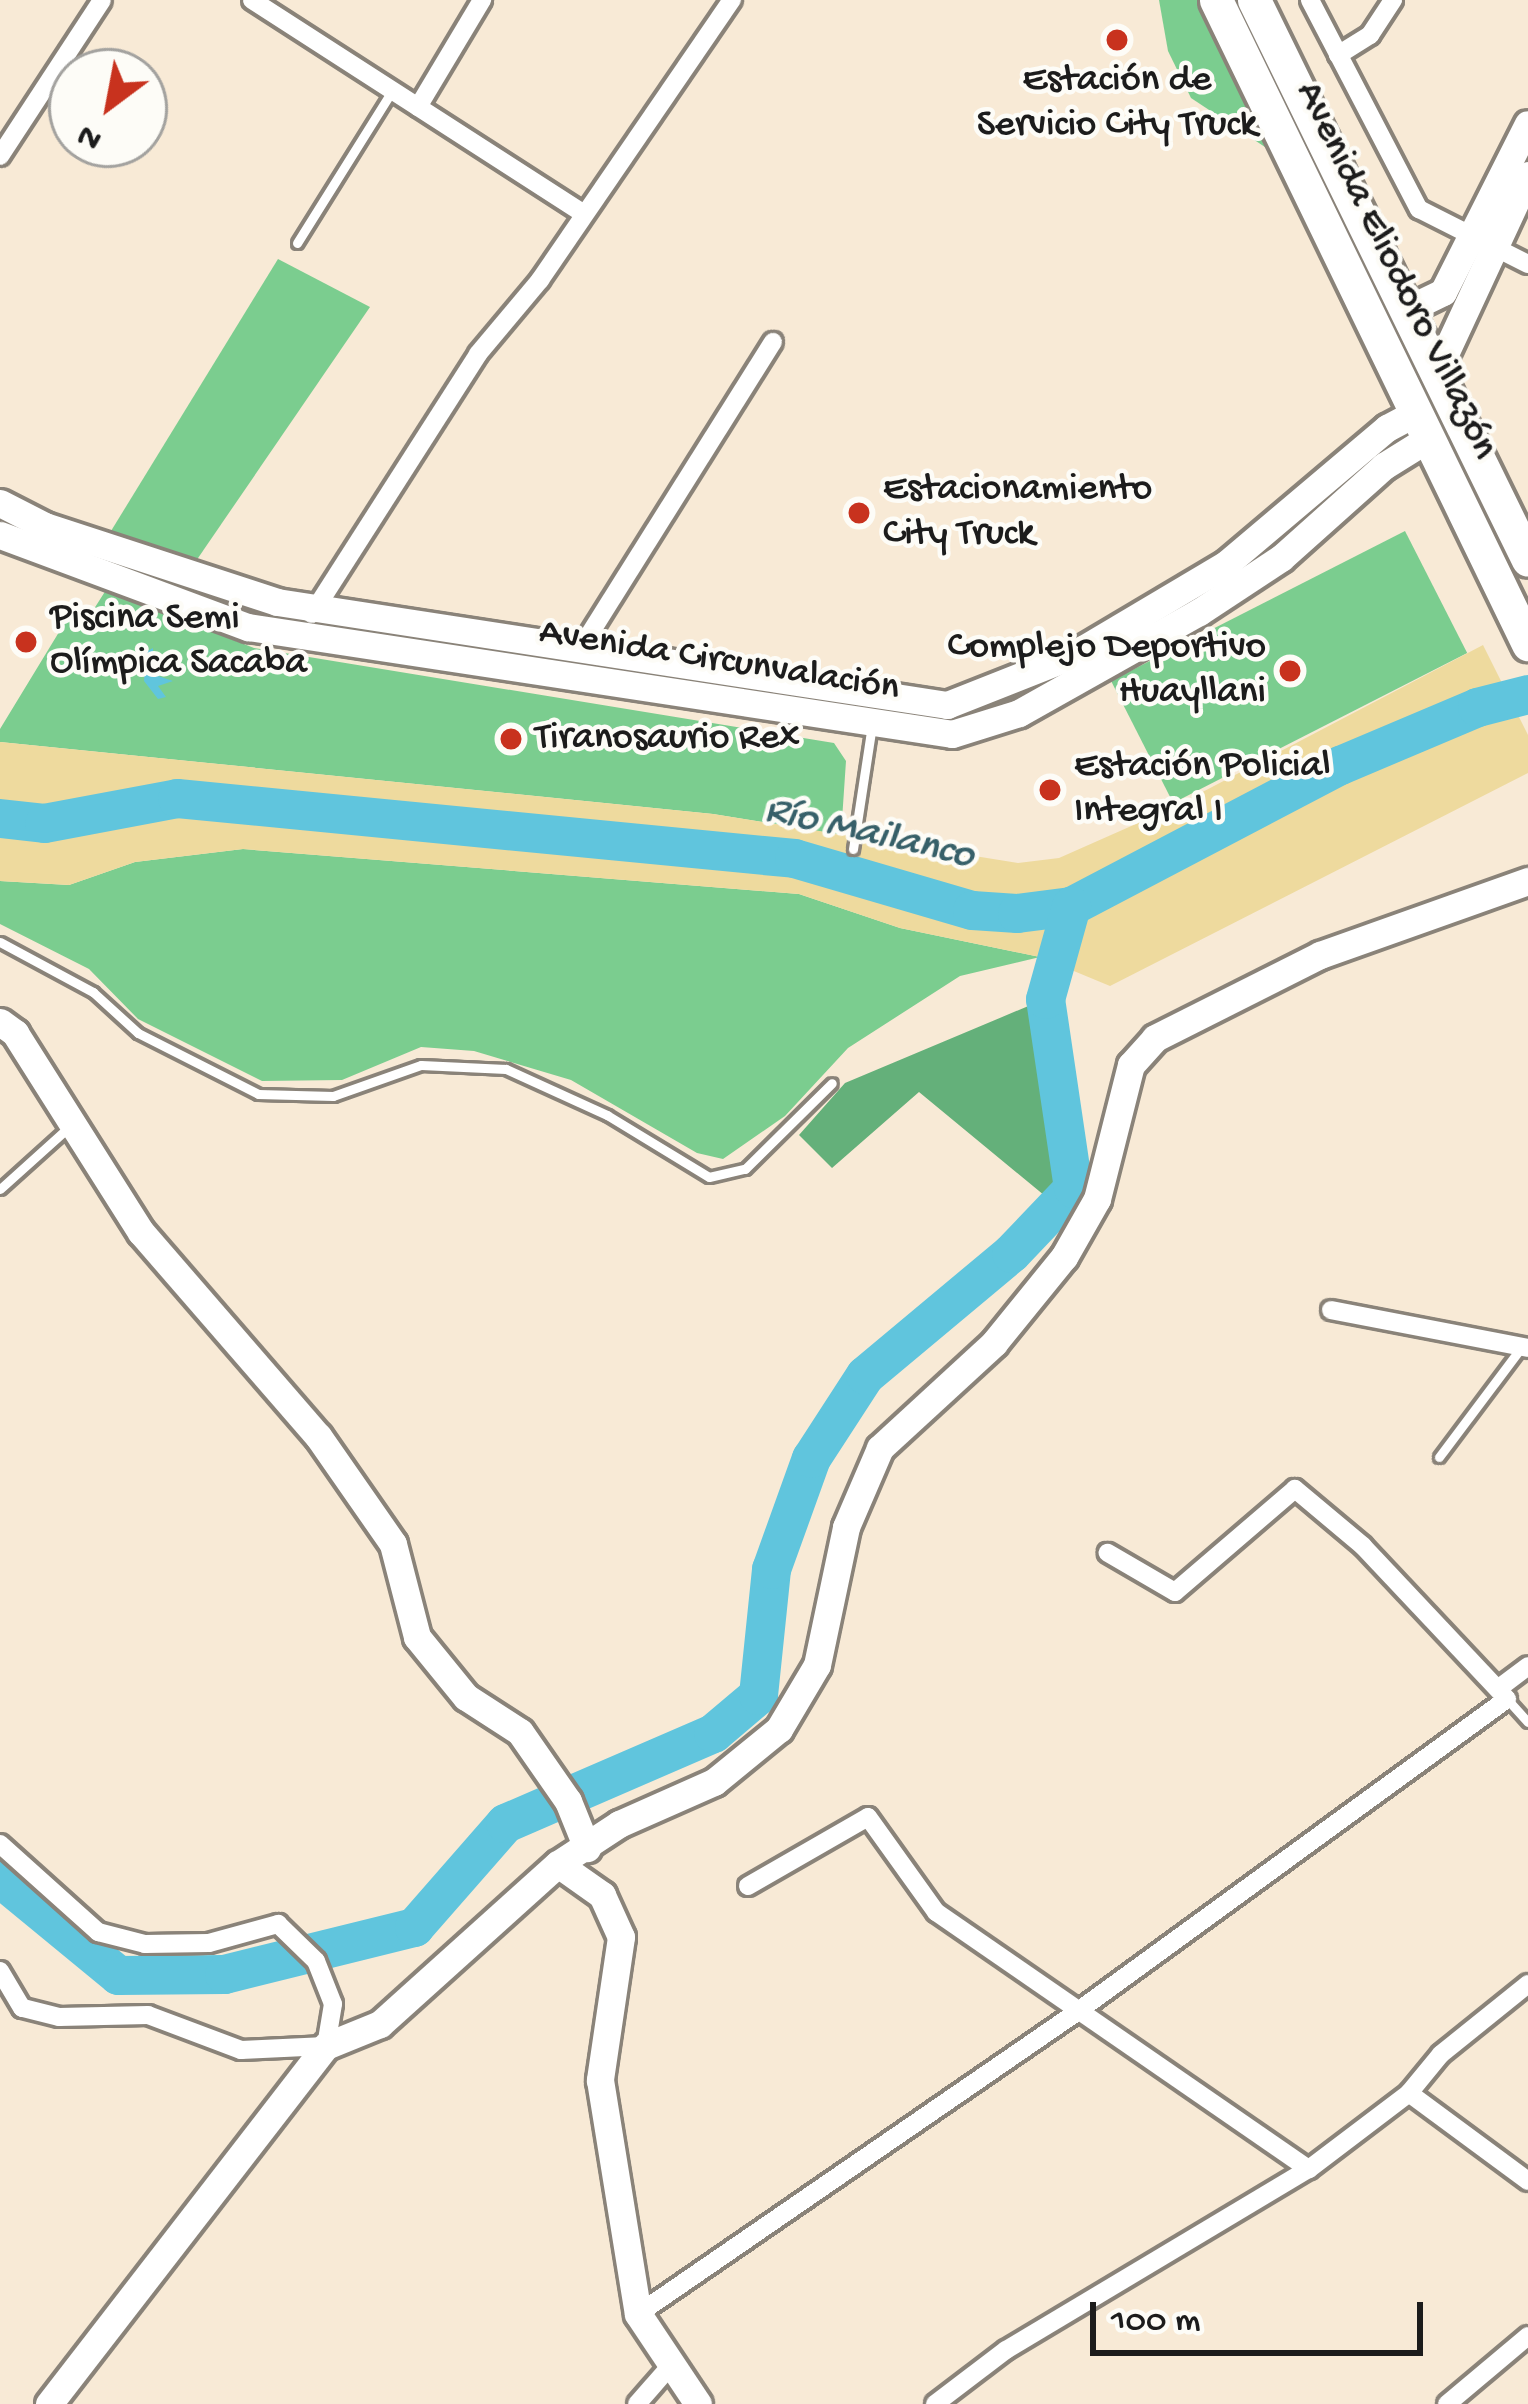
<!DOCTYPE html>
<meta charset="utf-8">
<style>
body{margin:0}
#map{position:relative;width:1528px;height:2404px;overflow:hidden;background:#f8ead6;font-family:"Gochi Hand",sans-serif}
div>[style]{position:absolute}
.green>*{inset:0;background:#7bcd8f;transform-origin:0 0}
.forest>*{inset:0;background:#64b07a}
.sand>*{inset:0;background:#eeda9e}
.water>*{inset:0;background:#60c5dd}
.river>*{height:39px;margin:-19.5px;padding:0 19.5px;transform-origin:19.5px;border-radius:19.5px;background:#60c5dd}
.roads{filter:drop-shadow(3px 0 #8a8379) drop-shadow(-3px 0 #8a8379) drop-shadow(0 3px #8a8379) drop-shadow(0 -3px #8a8379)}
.lane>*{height:9px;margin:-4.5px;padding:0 4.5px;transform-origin:4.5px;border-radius:4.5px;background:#fff}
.street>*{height:18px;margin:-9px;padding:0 9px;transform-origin:9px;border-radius:9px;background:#fff}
.secondary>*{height:27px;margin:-13.5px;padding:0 13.5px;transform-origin:13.5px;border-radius:13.5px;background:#fff}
.highway>*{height:33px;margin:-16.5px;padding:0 16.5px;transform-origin:16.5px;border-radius:16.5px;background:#fff}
.dots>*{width:33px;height:33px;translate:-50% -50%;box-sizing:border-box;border:6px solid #fdfcf7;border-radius:50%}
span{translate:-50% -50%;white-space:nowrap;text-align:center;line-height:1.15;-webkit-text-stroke:9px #fdfcf7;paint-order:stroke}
.poi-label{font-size:39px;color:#1c1c1c}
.left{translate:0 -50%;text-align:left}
.right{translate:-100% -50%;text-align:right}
.street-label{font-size:39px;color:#1c1c1c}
.water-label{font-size:42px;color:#376069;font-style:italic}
.north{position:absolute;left:48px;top:48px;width:120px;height:120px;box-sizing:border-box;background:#fdfcf7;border:3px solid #a3a29f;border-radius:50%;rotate:212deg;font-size:33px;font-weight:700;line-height:48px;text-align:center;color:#1c1c1c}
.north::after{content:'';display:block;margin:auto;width:42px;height:54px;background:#c8321e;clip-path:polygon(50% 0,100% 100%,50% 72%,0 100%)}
.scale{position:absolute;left:1090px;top:2302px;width:333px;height:54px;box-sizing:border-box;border:6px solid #1c1c1c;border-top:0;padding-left:15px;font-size:36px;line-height:42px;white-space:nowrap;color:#1c1c1c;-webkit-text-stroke:9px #fdfcf7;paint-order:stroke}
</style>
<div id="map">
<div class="green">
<div style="clip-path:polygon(1159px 0,1197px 0,1271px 151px,1191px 98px,1168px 51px)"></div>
<div style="clip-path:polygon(278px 259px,370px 307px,196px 561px,111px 531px)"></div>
<div style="left:1405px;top:531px;width:137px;height:330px;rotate:63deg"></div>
<div style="clip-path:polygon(106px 590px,254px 648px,834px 743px,846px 761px,841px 835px,713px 814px,0 742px,0 729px,70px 614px,85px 623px)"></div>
<div style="clip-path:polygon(243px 849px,799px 894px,900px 928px,1040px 957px,960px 976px,848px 1048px,785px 1116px,723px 1159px,697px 1153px,571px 1080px,474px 1051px,421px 1047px,342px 1080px,262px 1081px,138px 1019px,89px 969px,0 924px,0 881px,69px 885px,135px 862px)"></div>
</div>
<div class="forest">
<div style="clip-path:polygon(1045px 999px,1073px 1188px,1056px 1205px,919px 1092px,832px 1168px,799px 1135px,845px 1083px)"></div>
</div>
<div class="sand">
<div style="clip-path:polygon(1483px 645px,1528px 735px,1528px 773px,1110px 986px,1040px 957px,900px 928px,799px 894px,243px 849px,135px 862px,69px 885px,0 881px,0 742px,713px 814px,1018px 863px,1059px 858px,1172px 808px)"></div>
</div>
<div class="water">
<div style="clip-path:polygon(153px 648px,153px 665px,169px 660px,158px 676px,173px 681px,158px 686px,166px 697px,158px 699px,144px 681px,146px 652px)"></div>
</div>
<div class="river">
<div style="left:0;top:818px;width:44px;rotate:6.5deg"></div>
<div style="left:44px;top:823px;width:135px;rotate:-10.6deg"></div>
<div style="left:177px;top:798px;width:620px;rotate:5.55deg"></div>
<div style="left:794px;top:858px;width:185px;rotate:16.3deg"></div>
<div style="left:972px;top:910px;width:45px;rotate:3.8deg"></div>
<div style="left:1017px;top:913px;width:54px;rotate:-7.4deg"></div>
<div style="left:1071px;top:906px;width:304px;rotate:-27.7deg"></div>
<div style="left:1340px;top:765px;width:149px;rotate:-22.9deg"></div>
<div style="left:1477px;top:707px;width:53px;rotate:-14.3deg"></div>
<div style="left:0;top:1878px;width:153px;rotate:39.4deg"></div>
<div style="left:118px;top:1975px;width:106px;rotate:-0.5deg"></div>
<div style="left:224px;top:1974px;width:196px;rotate:-13.9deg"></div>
<div style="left:414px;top:1927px;width:138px;rotate:-48.8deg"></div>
<div style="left:505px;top:1823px;width:227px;rotate:-23.4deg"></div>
<div style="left:713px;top:1733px;width:59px;rotate:-40.2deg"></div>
<div style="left:758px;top:1695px;width:127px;rotate:-84.1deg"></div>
<div style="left:771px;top:1569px;width:118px;rotate:-70.2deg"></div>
<div style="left:811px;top:1458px;width:99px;rotate:-57deg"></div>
<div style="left:865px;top:1375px;width:190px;rotate:-39.9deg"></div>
<div style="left:1011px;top:1253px;width:90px;rotate:-46.4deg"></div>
<div style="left:1073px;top:1188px;width:191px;rotate:-98.4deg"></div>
<div style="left:1045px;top:999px;width:97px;rotate:-74.4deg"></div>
</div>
<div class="roads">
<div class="lane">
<div style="left:297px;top:243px;width:179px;rotate:-58deg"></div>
<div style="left:853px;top:849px;width:125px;rotate:-81.3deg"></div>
<div style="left:0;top:942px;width:106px;rotate:28.3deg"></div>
<div style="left:93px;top:992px;width:61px;rotate:42.3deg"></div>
<div style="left:138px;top:1033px;width:135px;rotate:26.9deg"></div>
<div style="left:258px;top:1094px;width:75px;rotate:1.5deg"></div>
<div style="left:333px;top:1096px;width:93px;rotate:-19.4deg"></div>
<div style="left:421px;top:1065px;width:85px;rotate:2.7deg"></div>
<div style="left:506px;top:1069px;width:111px;rotate:24.5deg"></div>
<div style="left:607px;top:1115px;width:119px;rotate:31.3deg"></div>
<div style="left:709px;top:1177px;width:37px;rotate:-13deg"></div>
<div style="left:745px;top:1169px;width:122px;rotate:-44.7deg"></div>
<div style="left:0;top:1189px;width:94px;rotate:-42deg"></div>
<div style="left:1439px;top:1457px;width:140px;rotate:-53.1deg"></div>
<div style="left:1507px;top:1699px;width:31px;rotate:48deg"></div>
</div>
<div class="street">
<div style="left:252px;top:0;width:394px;rotate:32.8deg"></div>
<div style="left:1310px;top:0;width:236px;rotate:62.5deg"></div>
<div style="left:1419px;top:209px;width:122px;rotate:26.8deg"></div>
<div style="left:1338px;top:55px;width:38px;rotate:-32deg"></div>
<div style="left:1370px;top:35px;width:42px;rotate:-56.7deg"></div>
<div style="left:418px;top:107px;width:125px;rotate:-59.1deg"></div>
<div style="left:0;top:156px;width:186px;rotate:-56.8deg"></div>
<div style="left:312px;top:614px;width:308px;rotate:-57.4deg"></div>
<div style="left:478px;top:354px;width:97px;rotate:-50deg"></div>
<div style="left:540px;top:280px;width:340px;rotate:-55.6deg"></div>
<div style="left:579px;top:651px;width:365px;rotate:-57.9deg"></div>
<div style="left:1331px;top:1310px;width:201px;rotate:10.9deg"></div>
<div style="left:1503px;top:1685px;width:31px;rotate:-37deg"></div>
<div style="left:0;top:1844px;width:132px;rotate:41.9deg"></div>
<div style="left:98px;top:1932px;width:49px;rotate:14.3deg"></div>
<div style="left:145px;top:1944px;width:64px;rotate:-0.9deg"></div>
<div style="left:209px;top:1943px;width:72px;rotate:-15.4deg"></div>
<div style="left:278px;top:1924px;width:53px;rotate:44.2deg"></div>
<div style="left:316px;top:1961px;width:46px;rotate:68.4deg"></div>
<div style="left:333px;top:2004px;width:43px;rotate:99.5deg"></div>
<div style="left:326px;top:2046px;width:85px;rotate:177.3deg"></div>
<div style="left:241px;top:2050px;width:99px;rotate:-159.4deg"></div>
<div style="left:148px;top:2015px;width:89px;rotate:178.7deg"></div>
<div style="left:59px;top:2017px;width:38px;rotate:-166deg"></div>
<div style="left:22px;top:2008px;width:43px;rotate:-120.7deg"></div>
<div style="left:748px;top:1886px;width:138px;rotate:-29.9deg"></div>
<div style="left:868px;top:1817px;width:117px;rotate:54.4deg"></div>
<div style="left:936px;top:1912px;width:453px;rotate:34.6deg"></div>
<div style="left:1409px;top:2093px;width:148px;rotate:36.5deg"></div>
<div style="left:638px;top:2314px;width:529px;rotate:-34.53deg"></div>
<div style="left:1074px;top:2014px;width:535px;rotate:-36.04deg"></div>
<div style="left:1507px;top:1699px;width:210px;rotate:-133.3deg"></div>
<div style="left:1363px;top:1546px;width:89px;rotate:-140deg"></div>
<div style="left:1295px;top:1489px;width:158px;rotate:139.4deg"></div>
<div style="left:1175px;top:1592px;width:78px;rotate:-149.8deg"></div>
<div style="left:637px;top:2404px;width:53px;rotate:-48.8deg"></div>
<div style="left:935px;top:2404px;width:89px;rotate:-37.3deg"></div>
<div style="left:1006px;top:2350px;width:353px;rotate:-30.9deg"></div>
<div style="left:1309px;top:2169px;width:126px;rotate:-37.2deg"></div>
<div style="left:1409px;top:2093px;width:50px;rotate:-50.6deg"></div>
<div style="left:1441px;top:2054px;width:112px;rotate:-38.8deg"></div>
<div style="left:1447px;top:2404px;width:106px;rotate:-40deg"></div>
</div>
<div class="secondary">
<div style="left:1406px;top:310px;width:41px;rotate:-25.9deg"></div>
<div style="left:1443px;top:292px;width:188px;rotate:-63.2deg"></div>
<div style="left:1437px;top:371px;width:216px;rotate:-65.1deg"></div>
<div style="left:0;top:503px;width:51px;rotate:27.1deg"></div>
<div style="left:45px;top:526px;width:244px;rotate:18.1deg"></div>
<div style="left:277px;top:602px;width:678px;rotate:8.74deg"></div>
<div style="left:947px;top:705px;width:136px;rotate:-21.6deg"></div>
<div style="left:1073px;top:655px;width:178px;rotate:-30.7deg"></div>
<div style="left:1226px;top:564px;width:211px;rotate:-40.2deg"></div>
<div style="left:1387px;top:428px;width:32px;rotate:-28deg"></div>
<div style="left:0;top:535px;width:265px;rotate:20.4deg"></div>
<div style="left:248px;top:627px;width:712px;rotate:8.64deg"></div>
<div style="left:952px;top:734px;width:70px;rotate:-17.4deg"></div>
<div style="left:1019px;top:713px;width:206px;rotate:-29.3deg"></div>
<div style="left:1199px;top:612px;width:98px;rotate:-33.4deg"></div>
<div style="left:1281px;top:558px;width:138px;rotate:-41.8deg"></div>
<div style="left:1384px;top:466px;width:53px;rotate:-31.9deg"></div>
<div style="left:0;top:1022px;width:19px;rotate:36deg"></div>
<div style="left:15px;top:1033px;width:236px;rotate:57.7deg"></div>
<div style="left:141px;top:1232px;width:270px;rotate:49.1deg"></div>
<div style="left:318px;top:1436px;width:131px;rotate:55.2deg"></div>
<div style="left:393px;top:1544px;width:96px;rotate:75.5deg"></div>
<div style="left:417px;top:1637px;width:77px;rotate:50.8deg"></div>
<div style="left:466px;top:1697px;width:64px;rotate:32.9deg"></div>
<div style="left:520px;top:1732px;width:84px;rotate:55.2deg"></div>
<div style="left:568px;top:1801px;width:51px;rotate:68deg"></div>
<div style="left:558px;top:1864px;width:54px;rotate:35.2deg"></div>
<div style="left:602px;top:1895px;width:46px;rotate:65.7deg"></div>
<div style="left:621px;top:1937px;width:145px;rotate:98.4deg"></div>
<div style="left:600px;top:2080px;width:237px;rotate:80.8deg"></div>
<div style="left:638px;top:2314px;width:108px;rotate:56.3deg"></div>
<div style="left:49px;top:2404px;width:453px;rotate:-52.3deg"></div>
<div style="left:326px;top:2046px;width:58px;rotate:-22.2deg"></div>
<div style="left:380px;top:2024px;width:239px;rotate:-42deg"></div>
<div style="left:558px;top:1864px;width:73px;rotate:-33.3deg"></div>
<div style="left:619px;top:1824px;width:104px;rotate:-23.9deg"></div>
<div style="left:714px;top:1782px;width:84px;rotate:-39.2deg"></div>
<div style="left:779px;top:1729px;width:74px;rotate:-59.3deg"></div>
<div style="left:817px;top:1665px;width:141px;rotate:-78.1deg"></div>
<div style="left:846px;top:1527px;width:86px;rotate:-66.7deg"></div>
<div style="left:880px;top:1448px;width:155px;rotate:-42.6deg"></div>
<div style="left:994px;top:1343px;width:111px;rotate:-50.9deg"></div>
<div style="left:1064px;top:1257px;width:67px;rotate:-60.4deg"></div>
<div style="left:1097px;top:1199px;width:138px;rotate:-75.8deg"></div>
<div style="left:1131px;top:1065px;width:36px;rotate:-48deg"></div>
<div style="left:1155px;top:1038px;width:185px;rotate:-26.7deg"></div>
<div style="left:1320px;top:955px;width:221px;rotate:-19.6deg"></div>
</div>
<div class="highway">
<div style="left:1216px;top:0;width:716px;rotate:64.15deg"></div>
<div style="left:1254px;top:0;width:623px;rotate:63.93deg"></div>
</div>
</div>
<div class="dots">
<div style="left:1117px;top:40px;background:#c8321e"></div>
<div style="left:859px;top:513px;background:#c8321e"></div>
<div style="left:26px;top:642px;background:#c8321e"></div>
<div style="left:1290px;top:671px;background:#c8321e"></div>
<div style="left:511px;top:739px;background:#c8321e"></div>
<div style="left:1050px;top:790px;background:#c8321e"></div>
</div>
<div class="poi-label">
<span style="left:1117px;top:104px">Estación de<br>Servicio City Truck</span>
<span class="left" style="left:883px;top:513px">Estacionamiento<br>City Truck</span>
<span class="left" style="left:50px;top:642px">Piscina Semi<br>Olímpica Sacaba</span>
<span class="right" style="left:1266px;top:671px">Complejo Deportivo<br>Huayllani</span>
<span class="left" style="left:535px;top:739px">Tiranosaurio Rex</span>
<span class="left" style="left:1074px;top:790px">Estación Policial<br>Integral I</span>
</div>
<div class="street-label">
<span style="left:1395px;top:271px;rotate:64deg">Avenida Eliodoro Villazón</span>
<span style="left:719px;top:662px;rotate:9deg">Avenida Circunvalación</span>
</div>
<div class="water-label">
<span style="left:869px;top:835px;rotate:13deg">Río Mailanco</span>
</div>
<div class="north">N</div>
<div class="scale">100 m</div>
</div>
